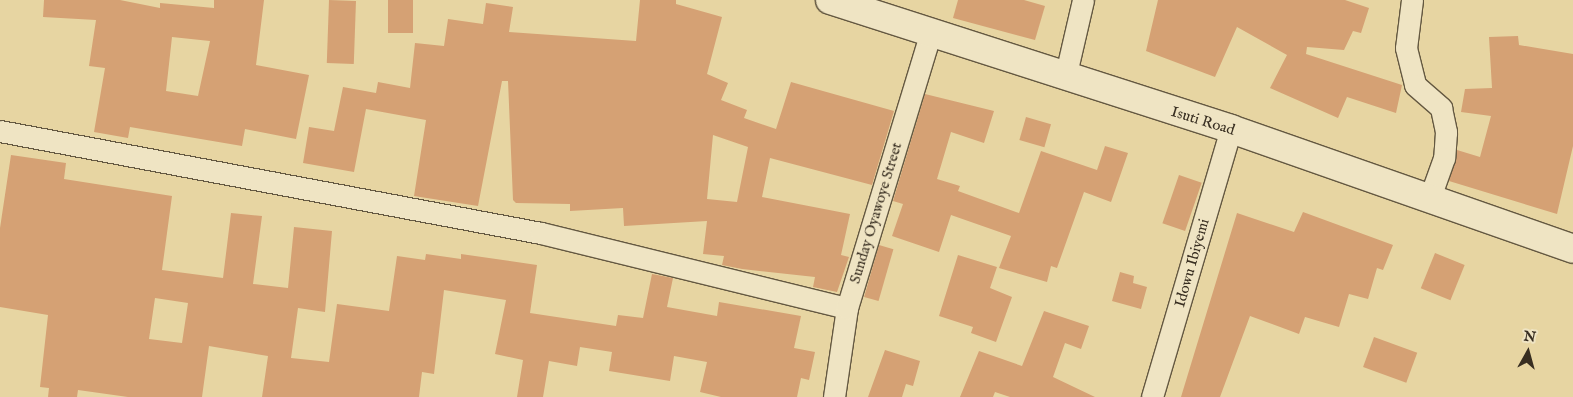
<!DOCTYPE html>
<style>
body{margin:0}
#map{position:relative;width:1573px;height:397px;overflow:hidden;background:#e7d5a2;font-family:"IM FELL English",serif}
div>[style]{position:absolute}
.building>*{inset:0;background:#d5a174;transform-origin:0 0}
.roads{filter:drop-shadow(1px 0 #645841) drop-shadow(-1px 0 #645841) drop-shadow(0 1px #645841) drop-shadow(0 -1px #645841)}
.street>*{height:21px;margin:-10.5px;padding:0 10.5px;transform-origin:10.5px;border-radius:10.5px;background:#efe4c3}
.secondary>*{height:28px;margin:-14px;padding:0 14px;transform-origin:14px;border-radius:14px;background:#efe4c3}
span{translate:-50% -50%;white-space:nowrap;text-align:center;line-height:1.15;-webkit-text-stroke:4px #efe4c3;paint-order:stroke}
.street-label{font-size:15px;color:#382e21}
.north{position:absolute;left:1503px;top:327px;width:50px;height:50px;-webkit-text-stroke:4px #efe4c3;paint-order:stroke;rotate:7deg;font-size:14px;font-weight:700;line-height:20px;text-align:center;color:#382e21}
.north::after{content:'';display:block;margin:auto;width:18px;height:22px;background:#382e21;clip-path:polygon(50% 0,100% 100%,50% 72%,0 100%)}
</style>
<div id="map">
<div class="building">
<div style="clip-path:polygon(evenodd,44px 0,120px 0,160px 8px,160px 3px,214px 8px,214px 0,264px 0,256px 65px,309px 75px,296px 139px,245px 129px,242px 146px,130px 127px,128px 138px,94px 132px,105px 68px,89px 66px,96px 20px,43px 17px,44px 0,172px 37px,210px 41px,198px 96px,166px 91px,172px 37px)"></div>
<div style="left:329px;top:0;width:27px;height:63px;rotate:2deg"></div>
<div style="left:388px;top:0;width:25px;height:33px"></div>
<div style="clip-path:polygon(evenodd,640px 0,676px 0,676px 4px,722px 17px,707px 74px,728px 83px,721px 100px,747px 110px,744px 118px,776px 129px,791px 82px,894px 111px,872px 185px,770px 158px,762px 197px,850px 214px,841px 255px,849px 257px,837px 292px,813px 287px,815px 277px,742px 269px,722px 265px,724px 256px,703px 254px,707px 221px,624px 226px,623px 208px,570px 211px,570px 204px,516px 203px,513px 200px,508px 81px,502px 81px,478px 206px,414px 196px,426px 120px,366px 109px,354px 172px,303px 163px,309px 127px,334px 131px,343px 87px,376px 93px,378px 82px,410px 88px,415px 43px,444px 46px,448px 19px,483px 24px,486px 3px,513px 7px,509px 32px,636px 41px,640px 0,713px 135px,748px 147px,737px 202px,707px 199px,713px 135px)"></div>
<div style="clip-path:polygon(958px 0,1024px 0,1045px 6px,1035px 40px,953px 18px)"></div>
<div style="clip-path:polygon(1158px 0,1345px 0,1369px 8px,1361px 33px,1353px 31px,1344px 50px,1307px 47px,1306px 54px,1402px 85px,1396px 113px,1347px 97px,1338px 118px,1270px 88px,1287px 55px,1237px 27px,1215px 77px,1146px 51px)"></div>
<div style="clip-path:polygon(1518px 36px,1519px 45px,1573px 54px,1573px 146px,1557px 214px,1449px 181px,1457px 150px,1480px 157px,1491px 116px,1461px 112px,1465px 89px,1492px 88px,1489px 37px)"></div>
<div style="clip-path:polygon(925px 94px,994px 111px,984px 143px,951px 132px,937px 179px,960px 186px,958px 191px,1019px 213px,1041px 151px,1097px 170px,1105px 146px,1128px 153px,1111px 202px,1084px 192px,1057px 268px,1051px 266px,1047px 282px,999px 268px,1011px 236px,951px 215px,939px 252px,892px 236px,903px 204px,893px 201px)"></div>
<div style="left:1026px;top:117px;width:26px;height:24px;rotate:16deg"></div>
<div style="clip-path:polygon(evenodd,11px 155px,66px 163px,64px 179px,172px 196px,162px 270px,223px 278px,231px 213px,262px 216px,253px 284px,288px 288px,294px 227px,332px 231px,325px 312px,298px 308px,291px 358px,329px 362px,337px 304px,389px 311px,397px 256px,425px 260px,426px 254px,461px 259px,461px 254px,537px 265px,530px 313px,616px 326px,618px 315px,643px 318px,652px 274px,673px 278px,667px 307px,717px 316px,719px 302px,801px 316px,794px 348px,815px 352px,809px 380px,801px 378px,797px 397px,721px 397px,700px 392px,707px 362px,674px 356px,670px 381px,609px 371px,612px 352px,580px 347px,577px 366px,549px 361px,543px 397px,517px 397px,523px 360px,495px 354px,506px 300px,444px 290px,434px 374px,422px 372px,419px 397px,262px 397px,268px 356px,209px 346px,202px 397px,128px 397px,78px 390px,77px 397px,48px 397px,49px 388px,40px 387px,48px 315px,0 307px,0 228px,11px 155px,155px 298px,188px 303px,182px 343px,149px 339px,155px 298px)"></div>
<div style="left:1179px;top:175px;width:24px;height:51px;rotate:19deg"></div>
<div style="clip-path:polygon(1303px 212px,1393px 245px,1383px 270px,1377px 268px,1368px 299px,1349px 294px,1339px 327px,1305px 317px,1299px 334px,1250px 316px,1220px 397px,1181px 397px,1237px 213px,1294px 232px)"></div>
<div style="left:879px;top:245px;width:15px;height:54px;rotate:16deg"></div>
<div style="left:1435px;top:253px;width:32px;height:38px;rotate:22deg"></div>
<div style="clip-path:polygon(958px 255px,997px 267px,990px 288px,1012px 297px,996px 342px,971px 333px,973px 327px,939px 316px)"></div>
<div style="clip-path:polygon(1120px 272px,1134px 276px,1133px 283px,1147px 287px,1141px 309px,1112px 301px)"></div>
<div style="clip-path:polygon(1044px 311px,1089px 326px,1081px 349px,1065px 343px,1053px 377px,1095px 397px,1010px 397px,995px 392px,993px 397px,960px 397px,979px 351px,1022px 366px)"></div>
<div style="left:1374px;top:337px;width:46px;height:32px;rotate:20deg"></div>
<div style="clip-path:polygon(885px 350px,920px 361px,913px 386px,906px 384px,902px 397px,868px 397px)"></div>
</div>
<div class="roads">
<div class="street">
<div style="left:1412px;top:0;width:48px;rotate:97.1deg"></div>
<div style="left:1406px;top:48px;width:38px;rotate:76deg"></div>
<div style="left:1415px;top:85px;width:35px;rotate:41deg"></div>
<div style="left:1441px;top:108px;width:25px;rotate:78deg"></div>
<div style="left:1446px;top:132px;width:26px;rotate:94deg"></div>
<div style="left:1444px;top:158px;width:45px;rotate:109.7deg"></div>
<div style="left:1065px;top:78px;width:80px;rotate:-77deg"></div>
<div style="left:0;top:131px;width:551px;rotate:10.68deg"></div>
<div style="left:541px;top:233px;width:315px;rotate:13.8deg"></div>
<div style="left:834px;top:397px;width:90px;rotate:-81.7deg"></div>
<div style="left:847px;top:308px;width:288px;rotate:-73.1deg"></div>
<div style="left:1152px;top:397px;width:279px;rotate:-73.6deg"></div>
</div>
<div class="secondary">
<div style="left:830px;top:0;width:421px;rotate:17.8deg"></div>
<div style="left:1231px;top:129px;width:362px;rotate:19.3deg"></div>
</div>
</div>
<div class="street-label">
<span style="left:1203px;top:121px;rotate:17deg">Isuti Road</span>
<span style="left:876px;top:213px;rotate:-73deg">Sunday Oyawoye Street</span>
<span style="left:1192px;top:263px;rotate:-74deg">Idowu Ibiyemi</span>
</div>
<div class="north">N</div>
</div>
